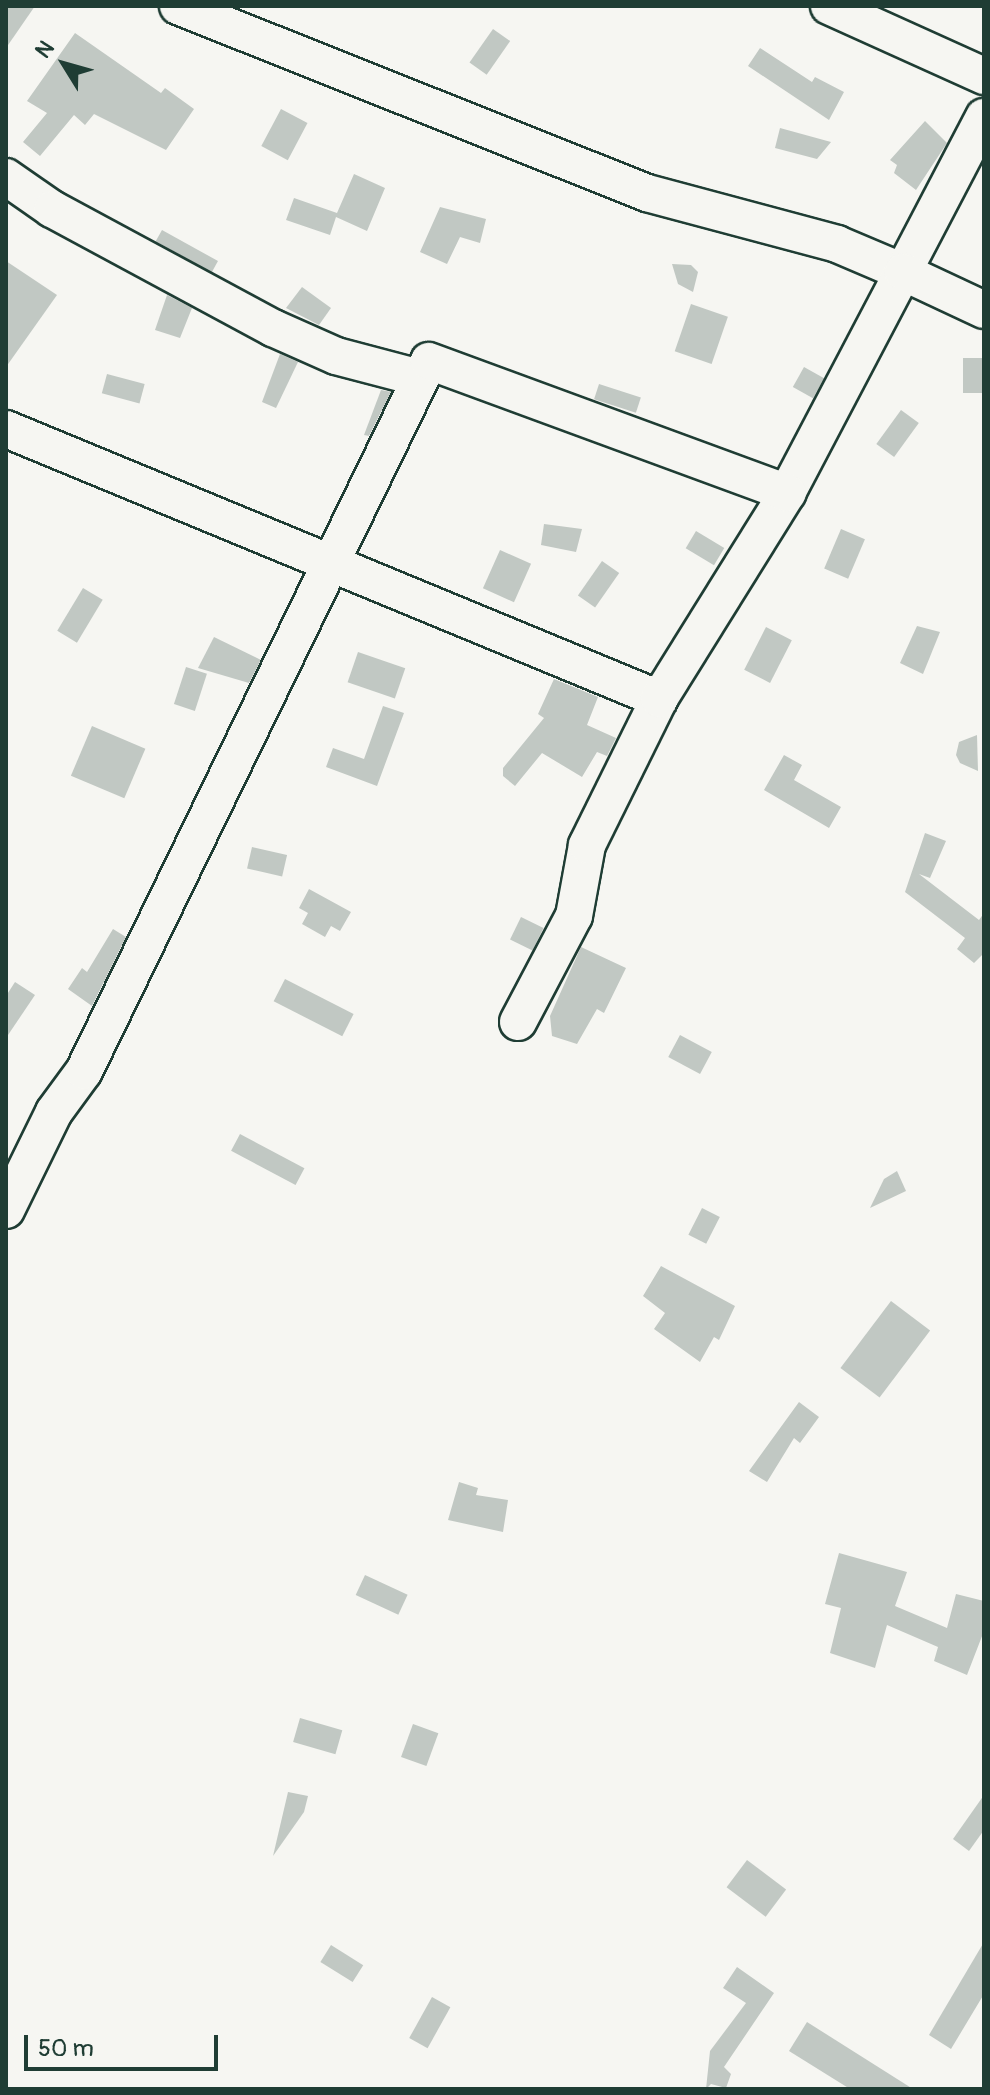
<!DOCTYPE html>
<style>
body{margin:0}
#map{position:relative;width:990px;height:2095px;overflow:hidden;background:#f6f6f2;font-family:Pangolin,sans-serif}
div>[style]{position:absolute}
.building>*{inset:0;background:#c1c8c3;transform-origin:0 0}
.roads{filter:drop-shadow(2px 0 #1f3d34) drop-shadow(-2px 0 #1f3d34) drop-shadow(0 2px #1f3d34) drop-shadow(0 -2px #1f3d34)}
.minor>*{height:36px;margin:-18px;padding:0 18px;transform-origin:18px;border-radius:18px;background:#f6f6f2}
span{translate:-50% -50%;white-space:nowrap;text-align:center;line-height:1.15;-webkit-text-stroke:6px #f6f6f2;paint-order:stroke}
.frame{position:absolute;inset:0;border:8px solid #1f3d34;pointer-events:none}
.north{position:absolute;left:24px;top:24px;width:80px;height:80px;-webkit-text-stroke:6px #f6f6f2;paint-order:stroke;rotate:307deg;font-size:22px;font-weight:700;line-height:32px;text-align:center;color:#1f3d34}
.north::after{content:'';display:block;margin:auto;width:28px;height:36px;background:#1f3d34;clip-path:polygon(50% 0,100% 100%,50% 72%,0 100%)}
.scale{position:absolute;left:24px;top:2035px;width:194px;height:36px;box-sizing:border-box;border:4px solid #1f3d34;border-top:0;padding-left:10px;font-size:24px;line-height:28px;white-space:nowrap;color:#1f3d34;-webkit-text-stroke:6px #f6f6f2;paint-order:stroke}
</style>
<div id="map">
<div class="building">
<div style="clip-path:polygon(6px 6px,35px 6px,6px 48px)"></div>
<div style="left:493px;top:29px;width:21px;height:41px;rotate:35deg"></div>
<div style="clip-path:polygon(75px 33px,161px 93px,165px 88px,194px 109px,166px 150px,94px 114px,85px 125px,74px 115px,40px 156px,23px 142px,47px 113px,27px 101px)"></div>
<div style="clip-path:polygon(760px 48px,812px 82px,815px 77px,844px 92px,829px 120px,748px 66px)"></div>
<div style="left:281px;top:109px;width:30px;height:42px;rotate:28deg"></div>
<div style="clip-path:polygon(925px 121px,947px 143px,916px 190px,894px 173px,897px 165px,890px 160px)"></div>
<div style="clip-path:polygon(780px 128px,831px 142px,817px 159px,775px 148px)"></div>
<div style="clip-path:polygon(354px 174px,385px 188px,367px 231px,336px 217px,330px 235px,286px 220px,294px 198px,337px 213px)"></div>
<div style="clip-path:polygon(440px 207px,486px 219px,480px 243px,460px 237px,447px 264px,420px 252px)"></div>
<div style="left:162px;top:230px;width:64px;height:13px;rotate:29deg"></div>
<div style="clip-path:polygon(6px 261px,57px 295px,6px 367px)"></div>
<div style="clip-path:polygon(672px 264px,691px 265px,698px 272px,693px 292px,678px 284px)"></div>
<div style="clip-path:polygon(302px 287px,331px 308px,319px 325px,286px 308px)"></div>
<div style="clip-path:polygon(167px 295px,192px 308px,180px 338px,155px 330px)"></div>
<div style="left:691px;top:304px;width:39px;height:50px;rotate:19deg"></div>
<div style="clip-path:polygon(280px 354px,298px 362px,276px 408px,262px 402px)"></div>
<div style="left:984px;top:358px;width:35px;height:21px;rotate:90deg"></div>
<div style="left:804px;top:367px;width:23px;height:23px;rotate:29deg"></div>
<div style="left:107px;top:374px;width:39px;height:20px;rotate:15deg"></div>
<div style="left:599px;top:384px;width:44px;height:16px;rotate:18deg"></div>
<div style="clip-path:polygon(381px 390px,391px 392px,369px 436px,364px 435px)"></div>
<div style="left:901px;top:410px;width:22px;height:42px;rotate:36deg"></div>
<div style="clip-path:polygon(544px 524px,582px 529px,576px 552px,541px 545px)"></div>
<div style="left:841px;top:529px;width:26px;height:43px;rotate:23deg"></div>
<div style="left:696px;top:531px;width:33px;height:20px;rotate:31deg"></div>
<div style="left:500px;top:550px;width:34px;height:42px;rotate:24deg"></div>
<div style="left:602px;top:561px;width:21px;height:42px;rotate:35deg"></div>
<div style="left:83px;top:588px;width:23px;height:50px;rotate:31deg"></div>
<div style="clip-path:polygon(917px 626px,940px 632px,923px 674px,900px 663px)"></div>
<div style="left:766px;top:627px;width:29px;height:48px;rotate:27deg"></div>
<div style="clip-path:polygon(214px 637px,261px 660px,249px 683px,198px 668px)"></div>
<div style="left:358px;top:652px;width:50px;height:32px;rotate:19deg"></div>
<div style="left:186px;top:667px;width:22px;height:39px;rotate:18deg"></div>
<div style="clip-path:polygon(554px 679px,598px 697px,587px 725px,616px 738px,607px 756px,597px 752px,582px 777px,542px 753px,515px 786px,503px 776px,503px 768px,544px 718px,538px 714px)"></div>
<div style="clip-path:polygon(383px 706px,404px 713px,377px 786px,326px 767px,333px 748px,364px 759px)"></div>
<div style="left:92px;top:726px;width:58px;height:54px;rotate:23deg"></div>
<div style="clip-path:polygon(977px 735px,978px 771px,960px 763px,956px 755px,959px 742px)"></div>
<div style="clip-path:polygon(784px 755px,802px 765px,794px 780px,841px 807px,829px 828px,764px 790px)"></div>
<div style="clip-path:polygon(925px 833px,946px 841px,930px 878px,919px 874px,979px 920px,984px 913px,984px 953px,974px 963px,957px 949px,965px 938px,905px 892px)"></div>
<div style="left:252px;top:847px;width:36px;height:22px;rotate:13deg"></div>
<div style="clip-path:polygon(309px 889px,351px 912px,340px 931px,331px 926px,325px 937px,302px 924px,308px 913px,299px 908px)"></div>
<div style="left:521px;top:917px;width:25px;height:25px;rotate:26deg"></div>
<div style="clip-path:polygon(113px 929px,126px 937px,92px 1006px,68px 989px,82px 968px,87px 972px)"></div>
<div style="clip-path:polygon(581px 947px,626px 968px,604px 1013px,597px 1009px,577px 1044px,552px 1036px,550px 1016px)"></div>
<div style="left:285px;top:979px;width:77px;height:25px;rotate:27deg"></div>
<div style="clip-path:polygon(15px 982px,35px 995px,6px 1038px,6px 996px)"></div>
<div style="left:680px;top:1035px;width:36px;height:25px;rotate:28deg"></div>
<div style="left:240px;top:1134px;width:73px;height:19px;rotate:28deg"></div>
<div style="clip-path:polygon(897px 1171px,906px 1191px,870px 1208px,884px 1179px)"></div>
<div style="left:702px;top:1208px;width:20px;height:30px;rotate:27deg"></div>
<div style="clip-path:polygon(661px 1266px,735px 1306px,719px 1340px,714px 1337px,700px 1362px,654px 1329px,665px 1313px,643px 1296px)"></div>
<div style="left:891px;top:1301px;width:49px;height:84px;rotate:37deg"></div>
<div style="clip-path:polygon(799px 1402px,819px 1417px,800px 1443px,794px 1438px,767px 1482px,749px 1471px)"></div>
<div style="clip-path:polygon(459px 1482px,478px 1488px,476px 1495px,508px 1500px,503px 1532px,448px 1520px)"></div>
<div style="clip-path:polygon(839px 1553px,907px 1572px,895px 1606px,947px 1628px,956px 1594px,984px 1601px,984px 1631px,967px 1675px,934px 1661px,938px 1647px,887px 1625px,875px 1668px,830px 1653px,841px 1608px,825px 1604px)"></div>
<div style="left:365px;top:1575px;width:47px;height:22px;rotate:25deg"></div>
<div style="left:300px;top:1718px;width:44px;height:25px;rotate:16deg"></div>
<div style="left:413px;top:1724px;width:27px;height:35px;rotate:20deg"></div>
<div style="clip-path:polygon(288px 1792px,308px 1796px,304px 1812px,273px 1856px)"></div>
<div style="clip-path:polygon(984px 1795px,984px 1830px,969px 1851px,953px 1839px)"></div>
<div style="left:747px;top:1860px;width:49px;height:34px;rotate:37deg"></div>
<div style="clip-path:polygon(984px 1942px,984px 1994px,951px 2049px,929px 2035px)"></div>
<div style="left:331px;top:1945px;width:38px;height:20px;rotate:32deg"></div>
<div style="clip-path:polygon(737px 1967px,774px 1993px,724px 2067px,731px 2074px,726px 2088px,711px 2084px,706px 2089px,710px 2051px,746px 2003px,723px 1988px)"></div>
<div style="left:432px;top:1997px;width:21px;height:47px;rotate:29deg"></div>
<div style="clip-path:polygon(807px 2022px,913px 2089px,850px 2089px,789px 2051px)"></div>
</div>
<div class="roads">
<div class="minor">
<div style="left:178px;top:6px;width:505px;rotate:21.74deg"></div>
<div style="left:647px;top:193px;width:197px;rotate:15deg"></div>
<div style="left:837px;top:244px;width:72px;rotate:23deg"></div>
<div style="left:903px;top:272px;width:175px;rotate:-62.4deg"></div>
<div style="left:829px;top:6px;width:170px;rotate:24.3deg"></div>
<div style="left:6px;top:177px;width:56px;rotate:34.8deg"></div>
<div style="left:52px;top:209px;width:251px;rotate:28.3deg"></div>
<div style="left:273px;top:328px;width:69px;rotate:24deg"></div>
<div style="left:336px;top:356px;width:87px;rotate:14.7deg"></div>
<div style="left:6px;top:429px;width:707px;rotate:22.46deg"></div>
<div style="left:518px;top:1022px;width:120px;rotate:-62.2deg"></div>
<div style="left:574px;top:916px;width:72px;rotate:-79.6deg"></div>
<div style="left:587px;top:845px;width:163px;rotate:-63.7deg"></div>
<div style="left:659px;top:699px;width:243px;rotate:-58.1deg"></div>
<div style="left:787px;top:493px;width:250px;rotate:-62.3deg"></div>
<div style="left:903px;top:272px;width:89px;rotate:25.1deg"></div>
<div style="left:6px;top:1210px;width:109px;rotate:-63.9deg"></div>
<div style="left:54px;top:1112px;width:51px;rotate:-53.8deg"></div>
<div style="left:84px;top:1071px;width:789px;rotate:-64.08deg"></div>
<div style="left:429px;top:361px;width:382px;rotate:20.2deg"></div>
</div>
</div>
<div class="frame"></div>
<div class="north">N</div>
<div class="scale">50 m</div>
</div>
